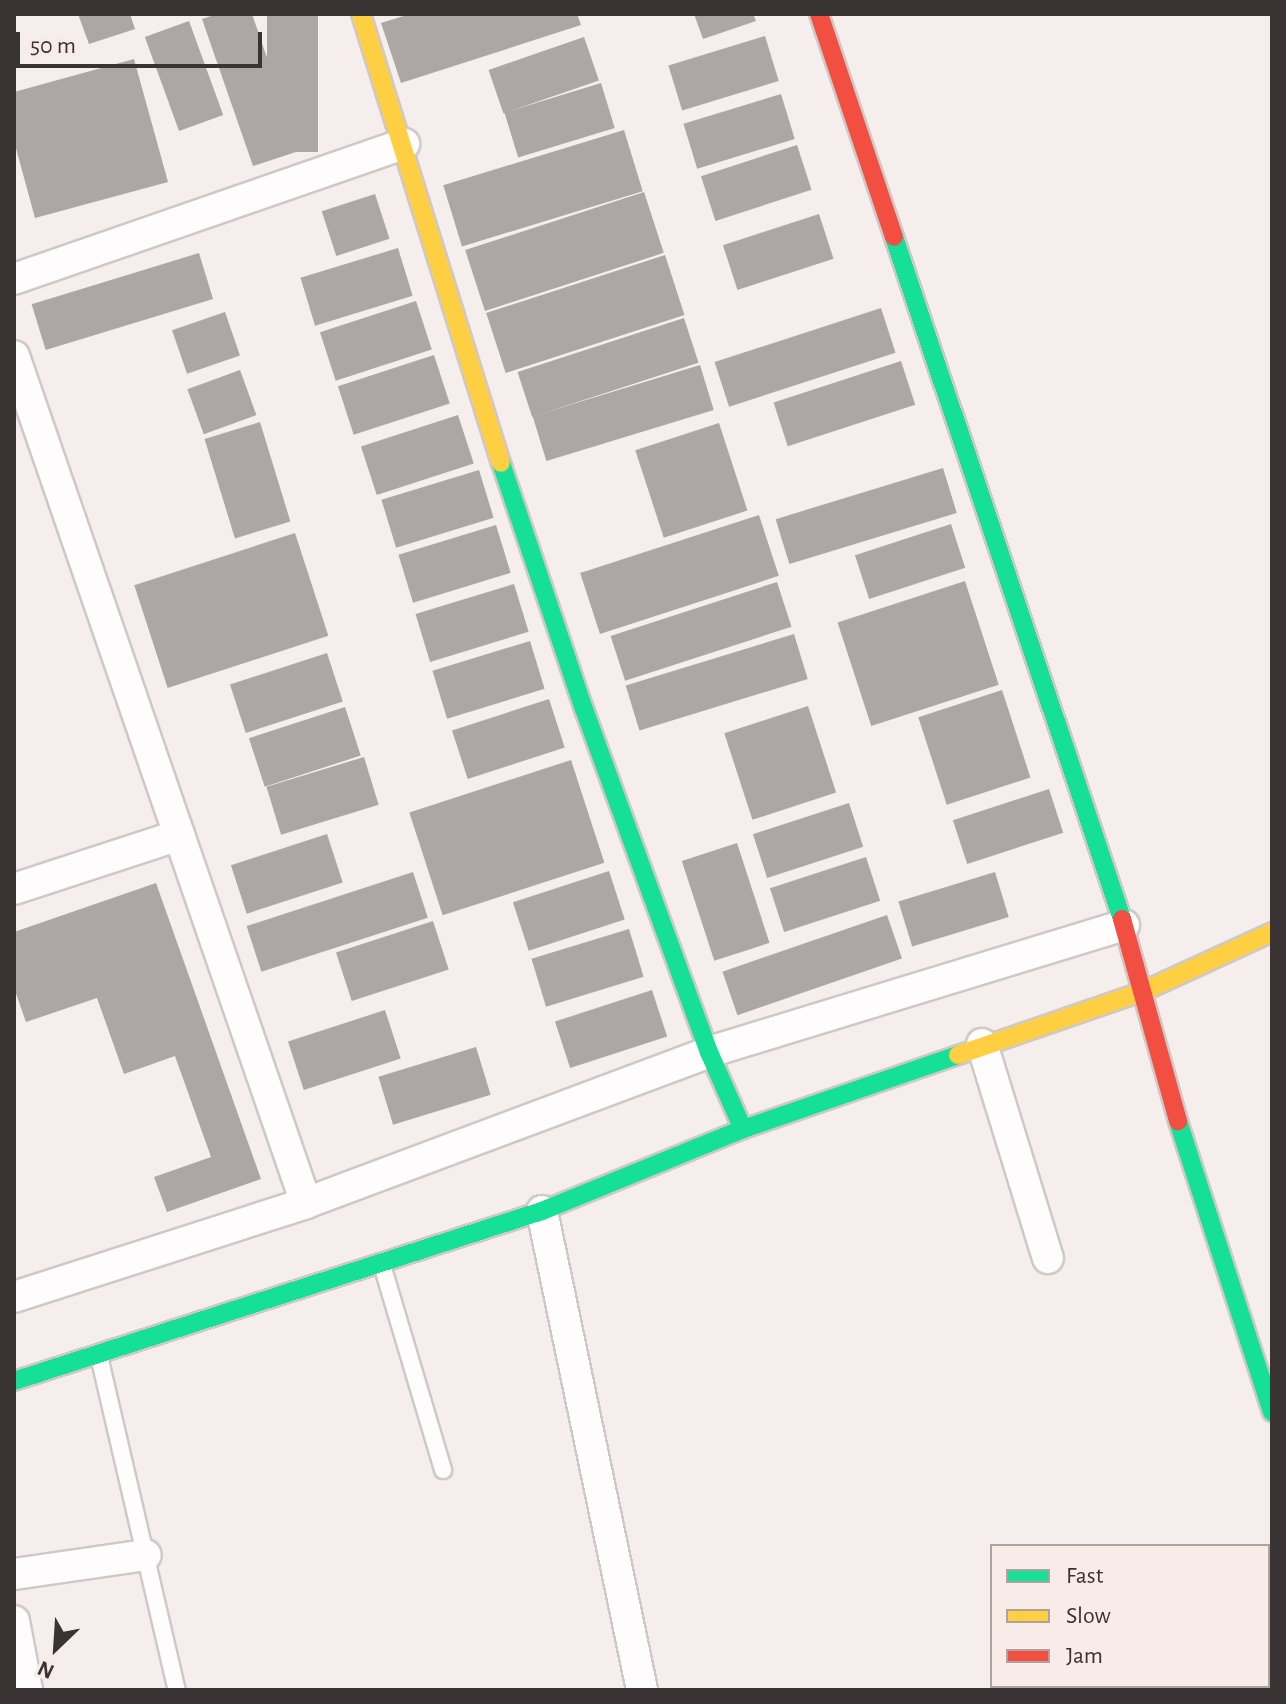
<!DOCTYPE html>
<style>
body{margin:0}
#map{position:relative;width:1286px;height:1704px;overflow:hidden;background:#f5eeec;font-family:"Alegreya Sans",sans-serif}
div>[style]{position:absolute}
.building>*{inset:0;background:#aca6a5;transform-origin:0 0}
.roads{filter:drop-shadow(2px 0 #cec9c7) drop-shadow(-2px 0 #cec9c7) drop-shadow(0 2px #cec9c7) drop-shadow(0 -2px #cec9c7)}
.lane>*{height:16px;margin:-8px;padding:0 8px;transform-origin:8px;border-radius:8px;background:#fefcfc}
.street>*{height:30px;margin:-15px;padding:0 15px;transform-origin:15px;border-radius:15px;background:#fefcfc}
.fast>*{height:18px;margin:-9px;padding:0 9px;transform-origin:9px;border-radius:9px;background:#16e098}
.slow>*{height:18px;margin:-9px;padding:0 9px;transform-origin:9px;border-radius:9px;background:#ffcf43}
.jam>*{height:18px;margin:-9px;padding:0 9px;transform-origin:9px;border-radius:9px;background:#f24e42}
span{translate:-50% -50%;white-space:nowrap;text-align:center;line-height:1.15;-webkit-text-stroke:8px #f9ebe8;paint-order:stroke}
.frame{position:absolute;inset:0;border:16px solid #393433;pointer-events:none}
.legend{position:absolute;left:990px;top:1544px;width:280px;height:144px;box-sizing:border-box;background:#f9ebe8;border:2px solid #aca2a0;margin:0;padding:10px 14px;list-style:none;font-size:24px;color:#393433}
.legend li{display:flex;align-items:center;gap:16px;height:40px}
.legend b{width:40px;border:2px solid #aca2a0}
.north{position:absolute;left:16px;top:1608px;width:80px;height:80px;-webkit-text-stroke:6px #f9ebe8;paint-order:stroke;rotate:205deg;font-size:22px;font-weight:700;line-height:32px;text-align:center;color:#393433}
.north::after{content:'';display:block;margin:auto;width:28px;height:36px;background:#393433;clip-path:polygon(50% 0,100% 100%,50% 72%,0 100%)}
.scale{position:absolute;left:16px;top:32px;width:246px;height:36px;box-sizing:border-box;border:4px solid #393433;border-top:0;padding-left:10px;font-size:24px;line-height:28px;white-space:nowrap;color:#393433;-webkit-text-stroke:6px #f9ebe8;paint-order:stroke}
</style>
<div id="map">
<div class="building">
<div style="clip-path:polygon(78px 14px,130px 14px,135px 29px,89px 44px)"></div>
<div style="clip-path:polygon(217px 14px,252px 14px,299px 151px,253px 166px,202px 19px)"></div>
<div style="left:267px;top:14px;width:51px;height:138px"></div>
<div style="clip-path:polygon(410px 14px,577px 14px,581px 25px,401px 83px,381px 23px)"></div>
<div style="clip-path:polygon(694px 14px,753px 14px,756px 21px,703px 39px)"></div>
<div style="left:189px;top:21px;width:100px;height:47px;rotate:70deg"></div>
<div style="left:765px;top:36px;width:47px;height:101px;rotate:73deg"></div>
<div style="left:584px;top:37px;width:46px;height:101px;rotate:71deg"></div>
<div style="clip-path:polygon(134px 59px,168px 182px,35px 218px,14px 141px,14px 92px)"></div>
<div style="left:601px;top:83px;width:47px;height:101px;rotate:73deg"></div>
<div style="left:781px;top:94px;width:47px;height:102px;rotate:73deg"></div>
<div style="left:624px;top:130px;width:64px;height:189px;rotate:73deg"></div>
<div style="left:797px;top:145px;width:47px;height:101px;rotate:72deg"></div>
<div style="left:644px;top:192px;width:64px;height:188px;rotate:72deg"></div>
<div style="left:375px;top:194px;width:47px;height:56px;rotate:72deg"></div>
<div style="left:819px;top:214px;width:47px;height:101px;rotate:72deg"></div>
<div style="left:398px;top:248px;width:50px;height:102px;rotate:73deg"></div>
<div style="left:199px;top:253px;width:48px;height:175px;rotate:73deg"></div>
<div style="left:665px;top:255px;width:63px;height:188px;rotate:72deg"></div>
<div style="left:416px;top:301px;width:51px;height:101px;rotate:72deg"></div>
<div style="left:881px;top:308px;width:47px;height:175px;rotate:72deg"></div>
<div style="left:225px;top:312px;width:46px;height:56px;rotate:71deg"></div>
<div style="left:684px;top:318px;width:47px;height:175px;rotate:72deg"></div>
<div style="left:434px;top:355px;width:51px;height:101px;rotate:72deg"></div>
<div style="left:901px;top:361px;width:46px;height:134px;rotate:72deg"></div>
<div style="left:700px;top:365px;width:47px;height:175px;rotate:73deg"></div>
<div style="left:240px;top:370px;width:48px;height:56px;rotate:70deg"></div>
<div style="left:458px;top:415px;width:51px;height:102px;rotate:72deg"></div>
<div style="left:260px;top:422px;width:104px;height:58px;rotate:73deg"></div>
<div style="left:719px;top:423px;width:92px;height:88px;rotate:72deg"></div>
<div style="left:943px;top:468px;width:47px;height:175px;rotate:73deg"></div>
<div style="left:479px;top:470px;width:50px;height:102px;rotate:73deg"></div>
<div style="left:759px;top:515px;width:64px;height:188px;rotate:72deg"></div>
<div style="left:951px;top:524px;width:46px;height:101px;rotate:72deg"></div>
<div style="left:496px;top:525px;width:50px;height:102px;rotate:73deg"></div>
<div style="left:295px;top:533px;width:108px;height:169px;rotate:72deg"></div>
<div style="left:965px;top:581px;width:109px;height:134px;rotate:72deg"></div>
<div style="left:777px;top:582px;width:47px;height:175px;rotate:72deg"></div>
<div style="left:514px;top:584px;width:50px;height:103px;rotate:73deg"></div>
<div style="left:794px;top:634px;width:47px;height:176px;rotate:73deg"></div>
<div style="left:530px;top:641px;width:50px;height:102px;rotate:73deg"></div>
<div style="left:327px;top:653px;width:51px;height:102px;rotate:72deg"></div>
<div style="left:1002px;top:690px;width:92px;height:88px;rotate:72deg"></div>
<div style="left:549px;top:699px;width:51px;height:102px;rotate:72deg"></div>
<div style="left:808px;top:706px;width:91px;height:88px;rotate:72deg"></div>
<div style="left:345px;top:707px;width:51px;height:101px;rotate:72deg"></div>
<div style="left:364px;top:757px;width:50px;height:102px;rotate:73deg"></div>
<div style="left:571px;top:760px;width:108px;height:170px;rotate:72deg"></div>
<div style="left:1049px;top:789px;width:46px;height:101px;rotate:72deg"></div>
<div style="left:849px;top:803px;width:46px;height:101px;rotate:72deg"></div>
<div style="left:327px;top:834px;width:51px;height:101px;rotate:72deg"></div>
<div style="left:737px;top:843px;width:105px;height:58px;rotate:72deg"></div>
<div style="left:866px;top:857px;width:46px;height:101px;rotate:72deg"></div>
<div style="left:609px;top:871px;width:51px;height:101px;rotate:72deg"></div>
<div style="left:413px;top:872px;width:48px;height:175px;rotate:72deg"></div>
<div style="left:995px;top:872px;width:47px;height:101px;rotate:73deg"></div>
<div style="clip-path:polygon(156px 883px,261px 1179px,167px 1212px,154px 1177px,211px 1157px,175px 1056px,124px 1074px,97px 998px,26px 1022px,14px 988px,14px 932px)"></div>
<div style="left:887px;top:915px;width:46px;height:174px;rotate:71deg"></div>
<div style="left:433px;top:921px;width:51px;height:102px;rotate:72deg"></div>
<div style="left:629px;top:929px;width:50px;height:102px;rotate:73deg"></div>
<div style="left:652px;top:990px;width:49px;height:102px;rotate:72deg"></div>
<div style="left:385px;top:1010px;width:51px;height:102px;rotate:72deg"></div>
<div style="left:476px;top:1047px;width:50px;height:102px;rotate:73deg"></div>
</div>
<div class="roads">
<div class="lane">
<div style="left:382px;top:1265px;width:214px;rotate:73.4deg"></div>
<div style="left:99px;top:1356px;width:343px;rotate:76.9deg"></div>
</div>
<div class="street">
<div style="left:14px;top:279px;width:413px;rotate:-19.1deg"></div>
<div style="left:14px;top:356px;width:896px;rotate:70.98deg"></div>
<div style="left:14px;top:889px;width:174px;rotate:-18.1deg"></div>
<div style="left:982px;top:1044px;width:224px;rotate:72.9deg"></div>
<div style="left:542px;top:1211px;width:489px;rotate:78.2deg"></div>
<div style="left:14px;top:1297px;width:307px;rotate:-17.8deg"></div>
<div style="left:306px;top:1203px;width:430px;rotate:-20.5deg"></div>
<div style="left:709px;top:1052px;width:434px;rotate:-17deg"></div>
<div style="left:14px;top:1574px;width:133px;rotate:-8.2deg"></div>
<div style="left:14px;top:1621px;width:70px;rotate:79.3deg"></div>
<div style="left:1268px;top:1679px;width:4px;rotate:-14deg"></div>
<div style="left:1223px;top:1690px;width:17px;rotate:-13deg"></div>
</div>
<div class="fast">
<div style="left:894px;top:237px;width:719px;rotate:71.51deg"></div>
<div style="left:501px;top:463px;width:260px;rotate:71.4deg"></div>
<div style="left:584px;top:709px;width:365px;rotate:70deg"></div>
<div style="left:709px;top:1052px;width:84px;rotate:66.2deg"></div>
<div style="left:1178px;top:1121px;width:306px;rotate:72.1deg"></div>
<div style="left:14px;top:1381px;width:555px;rotate:-17.85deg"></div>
<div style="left:542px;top:1211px;width:217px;rotate:-22.2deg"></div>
<div style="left:743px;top:1129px;width:227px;rotate:-19deg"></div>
</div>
<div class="slow">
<div style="left:361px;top:14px;width:470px;rotate:72.7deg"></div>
<div style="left:958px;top:1055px;width:197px;rotate:-19deg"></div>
<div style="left:1144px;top:991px;width:141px;rotate:-24.7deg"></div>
</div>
<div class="jam">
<div style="left:819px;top:14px;width:235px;rotate:71.4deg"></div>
<div style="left:1122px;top:919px;width:210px;rotate:74.5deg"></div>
</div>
</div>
<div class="frame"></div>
<ul class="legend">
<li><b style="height:10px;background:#16e098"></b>Fast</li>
<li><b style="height:10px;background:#ffcf43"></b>Slow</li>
<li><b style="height:10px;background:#f24e42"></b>Jam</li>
</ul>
<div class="north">N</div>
<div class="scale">50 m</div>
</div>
